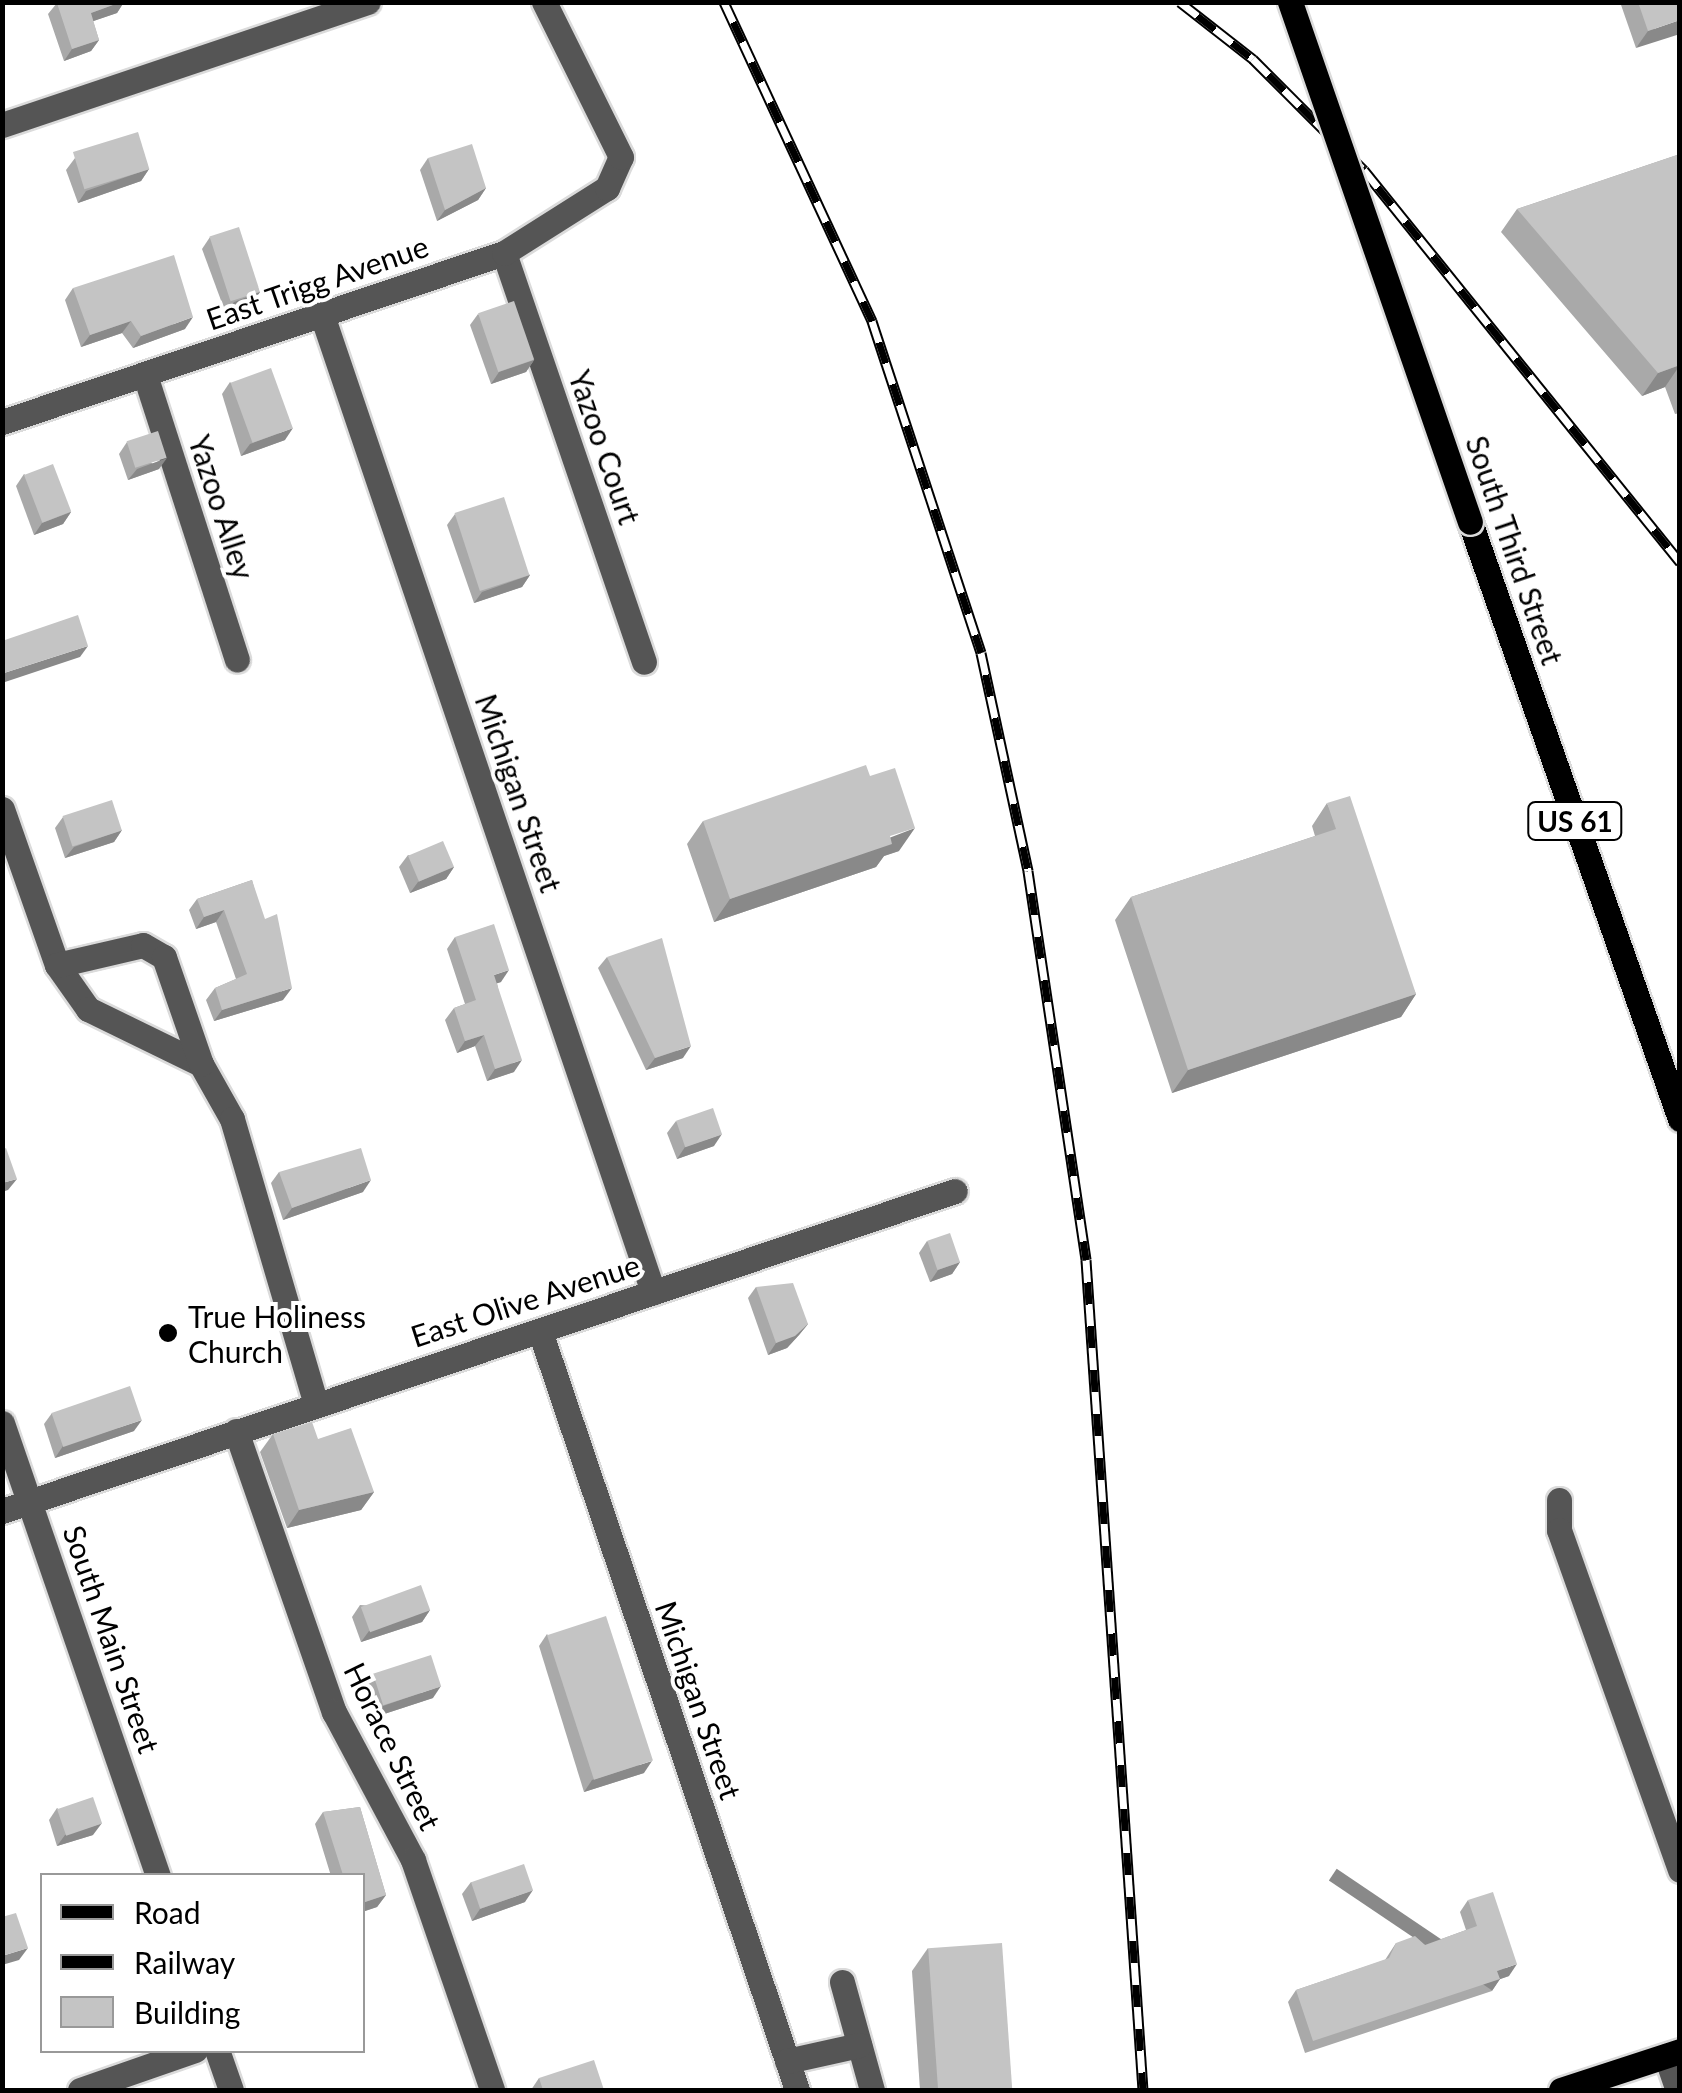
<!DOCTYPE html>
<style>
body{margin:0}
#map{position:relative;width:1682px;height:2093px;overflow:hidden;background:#fff;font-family:Lato,sans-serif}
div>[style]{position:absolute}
.roads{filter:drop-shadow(2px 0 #dbdbdb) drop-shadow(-2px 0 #dbdbdb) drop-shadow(0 2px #dbdbdb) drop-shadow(0 -2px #dbdbdb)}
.minor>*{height:25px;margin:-12.5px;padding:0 12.5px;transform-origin:12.5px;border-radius:12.5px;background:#555}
.major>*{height:25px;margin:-12.5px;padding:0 12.5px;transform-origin:12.5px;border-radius:12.5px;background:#000}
.rail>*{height:11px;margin-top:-5.5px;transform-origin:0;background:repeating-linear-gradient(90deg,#fff 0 22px,#000 0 44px);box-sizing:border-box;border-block:2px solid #000}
.bridges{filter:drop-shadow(2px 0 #dbdbdb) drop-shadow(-2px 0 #dbdbdb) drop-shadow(0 2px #dbdbdb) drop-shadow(0 -2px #dbdbdb)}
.major-bridge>*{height:25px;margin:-12.5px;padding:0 12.5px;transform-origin:12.5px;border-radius:12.5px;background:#000}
.wall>*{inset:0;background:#a9a9a9}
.shaded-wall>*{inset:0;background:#898989;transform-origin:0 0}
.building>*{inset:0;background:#c4c4c4;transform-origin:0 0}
.dots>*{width:28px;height:28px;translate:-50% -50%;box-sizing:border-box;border:5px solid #fff;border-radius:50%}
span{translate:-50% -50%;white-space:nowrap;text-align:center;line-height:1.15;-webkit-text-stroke:8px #fff;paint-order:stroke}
.shield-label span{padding:2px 8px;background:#fff;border:2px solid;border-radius:8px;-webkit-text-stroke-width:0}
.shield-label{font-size:28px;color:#000;font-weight:700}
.street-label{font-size:30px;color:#000}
.poi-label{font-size:30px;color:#000}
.left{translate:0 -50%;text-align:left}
.frame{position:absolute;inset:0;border:5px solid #000;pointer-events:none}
.legend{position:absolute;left:40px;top:1873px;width:325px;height:180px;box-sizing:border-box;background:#fff;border:2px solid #999;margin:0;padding:12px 18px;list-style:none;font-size:30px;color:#000}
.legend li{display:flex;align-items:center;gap:20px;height:50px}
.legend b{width:50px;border:2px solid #999}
</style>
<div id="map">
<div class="roads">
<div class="minor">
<div style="left:2px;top:125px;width:386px;rotate:-18.6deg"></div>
<div style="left:504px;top:253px;width:432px;rotate:71.1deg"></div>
<div style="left:322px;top:315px;width:1032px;rotate:71.28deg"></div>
<div style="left:145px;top:375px;width:299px;rotate:72.1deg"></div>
<div style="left:2px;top:422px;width:530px;rotate:-18.61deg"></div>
<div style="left:504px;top:253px;width:122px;rotate:-32.3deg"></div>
<div style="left:607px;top:188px;width:34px;rotate:-66deg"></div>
<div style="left:621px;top:157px;width:173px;rotate:-116.4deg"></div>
<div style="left:2px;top:809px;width:165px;rotate:70.6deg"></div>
<div style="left:57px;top:965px;width:54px;rotate:54.8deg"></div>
<div style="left:88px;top:1009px;width:126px;rotate:26deg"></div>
<div style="left:201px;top:1064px;width:63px;rotate:60.6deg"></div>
<div style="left:232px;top:1119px;width:297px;rotate:73.6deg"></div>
<div style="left:57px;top:965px;width:88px;rotate:-13.1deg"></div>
<div style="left:143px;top:945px;width:24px;rotate:30deg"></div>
<div style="left:164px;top:957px;width:113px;rotate:70.9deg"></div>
<div style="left:540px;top:1331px;width:801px;rotate:71.29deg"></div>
<div style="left:2px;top:1423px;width:479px;rotate:71deg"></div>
<div style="left:236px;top:1431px;width:298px;rotate:70.8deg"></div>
<div style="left:334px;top:1712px;width:168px;rotate:61.9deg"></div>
<div style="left:413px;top:1860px;width:243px;rotate:71deg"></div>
<div style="left:1559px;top:1500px;width:30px;rotate:90deg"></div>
<div style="left:1559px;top:1530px;width:361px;rotate:70.4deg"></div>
<div style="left:2px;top:1511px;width:1005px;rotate:-18.56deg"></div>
<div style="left:842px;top:1982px;width:112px;rotate:74.5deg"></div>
<div style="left:217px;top:2050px;width:42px;rotate:70.7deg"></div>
<div style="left:1666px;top:2056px;width:36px;rotate:71deg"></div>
<div style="left:787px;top:2061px;width:74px;rotate:-12.5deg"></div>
<div style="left:80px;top:2090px;width:122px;rotate:-19.2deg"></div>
</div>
<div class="major">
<div style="left:1470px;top:522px;width:633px;rotate:70.62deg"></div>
<div style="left:1561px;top:2090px;width:125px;rotate:-18.1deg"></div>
</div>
</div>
<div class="rail">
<div style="left:724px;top:2px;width:352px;rotate:65.1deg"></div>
<div style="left:872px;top:321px;width:349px;rotate:71.8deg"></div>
<div style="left:981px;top:653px;width:223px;rotate:77.8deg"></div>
<div style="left:1028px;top:871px;width:393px;rotate:81.5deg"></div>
<div style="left:1086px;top:1260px;width:832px;rotate:86.07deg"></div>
<div style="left:1180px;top:2px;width:93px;rotate:38deg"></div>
<div style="left:1253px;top:59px;width:157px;rotate:45deg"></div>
<div style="left:1364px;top:170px;width:504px;rotate:51.13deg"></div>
</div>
<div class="bridges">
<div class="major-bridge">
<div style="left:1290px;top:2px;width:550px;rotate:70.91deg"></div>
</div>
</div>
<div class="wall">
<div style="clip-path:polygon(124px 2px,117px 13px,93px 21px,99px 40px,91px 51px,64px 61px,48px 14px,57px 3px)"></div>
<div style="clip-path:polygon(1620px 2px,1680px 2px,1636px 48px)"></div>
<div style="clip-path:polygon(1680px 154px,1680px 413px,1675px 414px,1665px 387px,1642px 396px,1501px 232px,1517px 209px)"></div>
<div style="clip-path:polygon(75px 158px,149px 169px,141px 181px,78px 203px,66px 170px)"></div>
<div style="clip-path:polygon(428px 158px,486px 188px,478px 200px,437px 221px,420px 170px)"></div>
<div style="clip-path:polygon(210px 237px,260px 292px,252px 304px,226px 314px,202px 249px)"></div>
<div style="clip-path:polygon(73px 288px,185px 329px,133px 348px,122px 333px,81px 347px,65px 300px)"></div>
<div style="clip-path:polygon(478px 314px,534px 360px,526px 372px,491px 384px,470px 325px)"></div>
<div style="clip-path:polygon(230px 382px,285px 440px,241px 456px,222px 394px)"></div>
<div style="clip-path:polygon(127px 442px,159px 469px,128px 480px,119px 454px)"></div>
<div style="clip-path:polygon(24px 474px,71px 512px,63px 524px,34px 535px,16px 486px)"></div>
<div style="clip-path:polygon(455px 514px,530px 575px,522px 587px,474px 603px,447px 525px)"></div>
<div style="clip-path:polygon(1327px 803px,1416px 994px,1401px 1017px,1172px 1093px,1115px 920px,1131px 897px,1315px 836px,1312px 826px)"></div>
<div style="clip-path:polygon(63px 817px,122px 830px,114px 842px,65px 858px,55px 828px)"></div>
<div style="clip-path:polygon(703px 821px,899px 851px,884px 856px,876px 867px,714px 922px,687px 844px)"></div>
<div style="clip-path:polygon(408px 855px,454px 867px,446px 879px,410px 893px,399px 867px)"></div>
<div style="clip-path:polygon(252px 880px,283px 1000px,214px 1021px,206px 1000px,215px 988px,236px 979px,216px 922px,196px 929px,189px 910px,197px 899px)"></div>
<div style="clip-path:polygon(455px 937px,501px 982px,497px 983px,514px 1072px,487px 1081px,475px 1046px,457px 1053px,445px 1020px,454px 1008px,465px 1004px,447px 949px)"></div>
<div style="clip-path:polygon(607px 957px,683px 1058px,646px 1070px,598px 968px)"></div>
<div style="clip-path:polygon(676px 1121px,714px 1146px,677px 1159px,667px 1133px)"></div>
<div style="clip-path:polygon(279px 1172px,363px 1192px,283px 1220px,271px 1183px)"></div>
<div style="clip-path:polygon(927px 1241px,960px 1262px,952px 1274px,930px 1282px,919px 1253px)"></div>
<div style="clip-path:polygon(756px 1287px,808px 1324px,799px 1335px,787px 1348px,768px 1355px,748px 1298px)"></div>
<div style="clip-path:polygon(52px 1413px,134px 1431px,55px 1458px,44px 1424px)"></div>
<div style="clip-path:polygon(273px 1434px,318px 1439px,374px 1492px,361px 1510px,287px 1528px,260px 1452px)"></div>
<div style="clip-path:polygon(360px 1605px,430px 1610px,422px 1622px,361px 1642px,352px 1617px)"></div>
<div style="clip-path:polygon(547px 1634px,644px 1773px,584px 1792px,539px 1646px)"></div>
<div style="clip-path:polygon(373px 1675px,433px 1698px,375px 1717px,365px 1687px)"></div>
<div style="clip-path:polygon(360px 1807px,386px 1895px,377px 1907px,362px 1912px,362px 1876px,331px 1876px,315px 1824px,323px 1812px)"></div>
<div style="clip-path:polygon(57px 1808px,93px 1835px,57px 1846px,49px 1820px)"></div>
<div style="clip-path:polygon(471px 1882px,525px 1902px,472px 1921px,462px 1894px)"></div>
<div style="clip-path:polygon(1468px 1900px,1509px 1976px,1500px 1979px,1492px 1991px,1305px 2053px,1288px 2002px,1296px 1990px,1385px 1960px,1396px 1943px,1425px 1945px,1466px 1930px,1460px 1912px)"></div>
<div style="clip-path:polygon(928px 1948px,1011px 2090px,920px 2090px,912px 1971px)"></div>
<div style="clip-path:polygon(539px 2078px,604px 2090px,531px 2090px)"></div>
</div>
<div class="shaded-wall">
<div style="clip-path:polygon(121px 2px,124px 2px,117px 13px,82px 25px,91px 13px)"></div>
<div style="clip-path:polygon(1680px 20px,1680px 34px,1636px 48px,1648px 31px)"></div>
<div style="clip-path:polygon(99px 40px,91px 51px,64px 61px,72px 49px)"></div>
<div style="clip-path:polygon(149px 169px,141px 181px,78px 203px,86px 191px)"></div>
<div style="clip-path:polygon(486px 188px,478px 200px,437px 221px,445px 210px)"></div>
<div style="clip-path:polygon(260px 292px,252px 304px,226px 314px,234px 302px)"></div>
<div style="clip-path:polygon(193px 317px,185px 329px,133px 348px,141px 336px)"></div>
<div style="clip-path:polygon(131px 321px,122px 333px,81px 347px,90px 335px)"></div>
<div style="clip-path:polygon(534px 360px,526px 372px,491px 384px,499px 372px)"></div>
<div style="clip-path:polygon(1680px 365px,1665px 387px,1642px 396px,1658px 373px)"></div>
<div style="clip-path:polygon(293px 428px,285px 440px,241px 456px,250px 444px)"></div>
<div style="clip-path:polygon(167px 458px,159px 469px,128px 480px,137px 469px)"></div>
<div style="clip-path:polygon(71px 512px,63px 524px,34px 535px,42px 523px)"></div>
<div style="clip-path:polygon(530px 575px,522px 587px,474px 603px,482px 592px)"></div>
<div style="clip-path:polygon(88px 646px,80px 657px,2px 683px,2px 676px,4px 673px)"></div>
<div style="clip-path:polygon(915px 828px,899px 851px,884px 856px,876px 867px,714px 922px,730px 899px)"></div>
<div style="clip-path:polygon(122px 830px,114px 842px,65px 858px,74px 847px)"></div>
<div style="clip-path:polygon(454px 867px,446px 879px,410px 893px,418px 882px)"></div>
<div style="clip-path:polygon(224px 910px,216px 922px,196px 929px,204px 917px)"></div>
<div style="clip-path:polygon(509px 970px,501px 982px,486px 987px,494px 975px)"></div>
<div style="clip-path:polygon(292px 988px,283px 1000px,214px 1021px,222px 1010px)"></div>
<div style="clip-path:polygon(1416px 994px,1401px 1017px,1172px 1093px,1188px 1070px)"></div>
<div style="clip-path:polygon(484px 1035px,475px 1046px,457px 1053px,465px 1041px)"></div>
<div style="clip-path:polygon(691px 1046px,683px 1058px,646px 1070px,655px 1058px)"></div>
<div style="clip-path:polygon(522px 1060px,514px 1072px,487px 1081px,495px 1069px)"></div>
<div style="clip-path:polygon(722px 1134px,714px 1146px,677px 1159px,685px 1147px)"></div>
<div style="clip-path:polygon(17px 1179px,8px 1190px,2px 1192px,2px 1183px)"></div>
<div style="clip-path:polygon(371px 1180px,363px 1192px,283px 1220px,292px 1208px)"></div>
<div style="clip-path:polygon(960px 1262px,952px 1274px,930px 1282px,938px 1270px)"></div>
<div style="clip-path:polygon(808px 1324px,799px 1335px,787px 1348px,768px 1355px,776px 1343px)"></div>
<div style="clip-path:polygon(142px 1420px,134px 1431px,55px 1458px,63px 1446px)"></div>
<div style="clip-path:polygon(374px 1492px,361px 1510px,287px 1528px,299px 1510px)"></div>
<div style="clip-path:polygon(430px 1610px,422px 1622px,361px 1642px,369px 1631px)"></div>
<div style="clip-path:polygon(441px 1686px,433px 1698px,375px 1717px,383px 1706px)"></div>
<div style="clip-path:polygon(652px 1761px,644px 1773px,584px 1792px,592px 1780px)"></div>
<div style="clip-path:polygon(102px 1823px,93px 1835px,57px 1846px,65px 1835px)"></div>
<div style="clip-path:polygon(533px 1890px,525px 1902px,472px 1921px,480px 1909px)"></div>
<div style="clip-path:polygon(386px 1895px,377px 1907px,362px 1912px,362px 1903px)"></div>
<div style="clip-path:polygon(28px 1948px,19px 1960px,2px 1965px,2px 1956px)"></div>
<div style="clip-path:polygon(1517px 1964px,1509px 1976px,1489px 1983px,1497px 1971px)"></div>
<div style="left:1500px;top:1979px;width:14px;height:197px;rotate:124deg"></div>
</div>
<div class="building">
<div style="clip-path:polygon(121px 2px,91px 13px,99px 40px,72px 49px,57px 3px)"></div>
<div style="clip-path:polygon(1638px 2px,1680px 2px,1680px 20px,1648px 31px)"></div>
<div style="left:138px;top:132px;width:39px;height:68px;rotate:73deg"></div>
<div style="clip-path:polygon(472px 144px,486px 188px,445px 210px,428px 158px)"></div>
<div style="clip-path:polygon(1680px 154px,1680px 365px,1658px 373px,1517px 209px)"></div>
<div style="left:239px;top:227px;width:68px;height:31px;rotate:72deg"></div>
<div style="clip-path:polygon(174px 255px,193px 317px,141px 336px,131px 321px,90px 335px,73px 288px)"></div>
<div style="left:514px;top:301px;width:62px;height:38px;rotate:71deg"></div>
<div style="left:271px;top:368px;width:64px;height:43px;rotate:70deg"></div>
<div style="left:158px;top:431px;width:28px;height:33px;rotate:72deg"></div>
<div style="left:53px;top:464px;width:51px;height:31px;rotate:69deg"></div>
<div style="left:504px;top:497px;width:82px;height:52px;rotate:72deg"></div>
<div style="clip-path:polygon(78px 615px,88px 646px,4px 673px,2px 668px,2px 641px)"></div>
<div style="clip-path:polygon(866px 765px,870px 776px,895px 768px,915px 828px,890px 836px,892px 844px,730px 899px,703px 821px)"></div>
<div style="clip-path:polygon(1350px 796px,1416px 994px,1188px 1070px,1131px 897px,1336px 829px,1327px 803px)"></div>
<div style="left:112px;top:800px;width:32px;height:52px;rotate:72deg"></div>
<div style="left:443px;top:841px;width:28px;height:38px;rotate:67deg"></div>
<div style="clip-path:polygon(252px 880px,265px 919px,277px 914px,292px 988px,222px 1010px,215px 988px,247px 974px,224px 910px,204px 917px,197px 899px)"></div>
<div style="clip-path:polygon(494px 924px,509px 970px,494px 975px,522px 1060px,495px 1069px,484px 1035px,465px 1041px,454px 1008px,476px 1000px,455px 937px)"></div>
<div style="clip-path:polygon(662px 938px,691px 1046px,655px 1058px,607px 957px)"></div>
<div style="left:713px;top:1108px;width:28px;height:39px;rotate:71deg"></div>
<div style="clip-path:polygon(6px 1148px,17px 1179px,2px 1183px,2px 1150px)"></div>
<div style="clip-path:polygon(361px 1148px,371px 1180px,292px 1208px,279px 1172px)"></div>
<div style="left:950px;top:1233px;width:31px;height:24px;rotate:71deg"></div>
<div style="clip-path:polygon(793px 1283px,808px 1324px,795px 1336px,776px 1343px,756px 1287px)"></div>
<div style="left:130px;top:1386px;width:36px;height:83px;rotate:71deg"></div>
<div style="clip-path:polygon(312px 1422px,318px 1439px,351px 1428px,374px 1492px,299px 1510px,273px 1434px)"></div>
<div style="left:421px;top:1585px;width:27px;height:64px;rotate:70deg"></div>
<div style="left:606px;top:1616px;width:152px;height:62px;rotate:72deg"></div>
<div style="left:431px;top:1655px;width:33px;height:61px;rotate:72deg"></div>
<div style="left:93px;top:1797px;width:28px;height:38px;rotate:71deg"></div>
<div style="clip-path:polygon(360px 1807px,386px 1895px,362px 1903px,362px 1876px,340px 1876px,343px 1875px,323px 1812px)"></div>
<div style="left:524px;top:1864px;width:28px;height:56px;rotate:71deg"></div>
<div style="clip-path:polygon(1493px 1892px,1517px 1964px,1497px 1971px,1500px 1979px,1313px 2041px,1296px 1990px,1389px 1958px,1396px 1943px,1415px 1936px,1425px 1945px,1477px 1926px,1468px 1900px)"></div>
<div style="clip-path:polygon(16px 1913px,28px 1948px,2px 1956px,2px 1917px)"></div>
<div style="left:1002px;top:1943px;width:147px;height:74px;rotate:86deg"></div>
<div style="clip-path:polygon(594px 2060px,604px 2090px,543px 2090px,539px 2078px)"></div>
</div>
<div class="dots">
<div style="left:168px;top:1333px;background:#000"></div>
</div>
<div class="shield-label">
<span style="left:1575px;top:821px">US 61</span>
</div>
<div class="street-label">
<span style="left:317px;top:282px;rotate:-19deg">East Trigg Avenue</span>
<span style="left:605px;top:447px;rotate:71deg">Yazoo Court</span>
<span style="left:222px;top:507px;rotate:72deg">Yazoo Alley</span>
<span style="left:1515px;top:550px;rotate:71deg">South Third Street</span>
<span style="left:519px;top:793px;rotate:71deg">Michigan Street</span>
<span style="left:525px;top:1300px;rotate:-18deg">East Olive Avenue</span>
<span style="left:112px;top:1639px;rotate:71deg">South Main Street</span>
<span style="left:699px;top:1700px;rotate:71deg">Michigan Street</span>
<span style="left:393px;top:1746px;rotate:64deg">Horace Street</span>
</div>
<div class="poi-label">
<span class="left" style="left:188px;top:1333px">True Holiness<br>Church</span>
</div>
<div class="frame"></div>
<ul class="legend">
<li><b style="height:12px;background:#000"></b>Road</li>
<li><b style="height:12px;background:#000"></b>Railway</li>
<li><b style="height:28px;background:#c4c4c4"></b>Building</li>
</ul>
</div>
